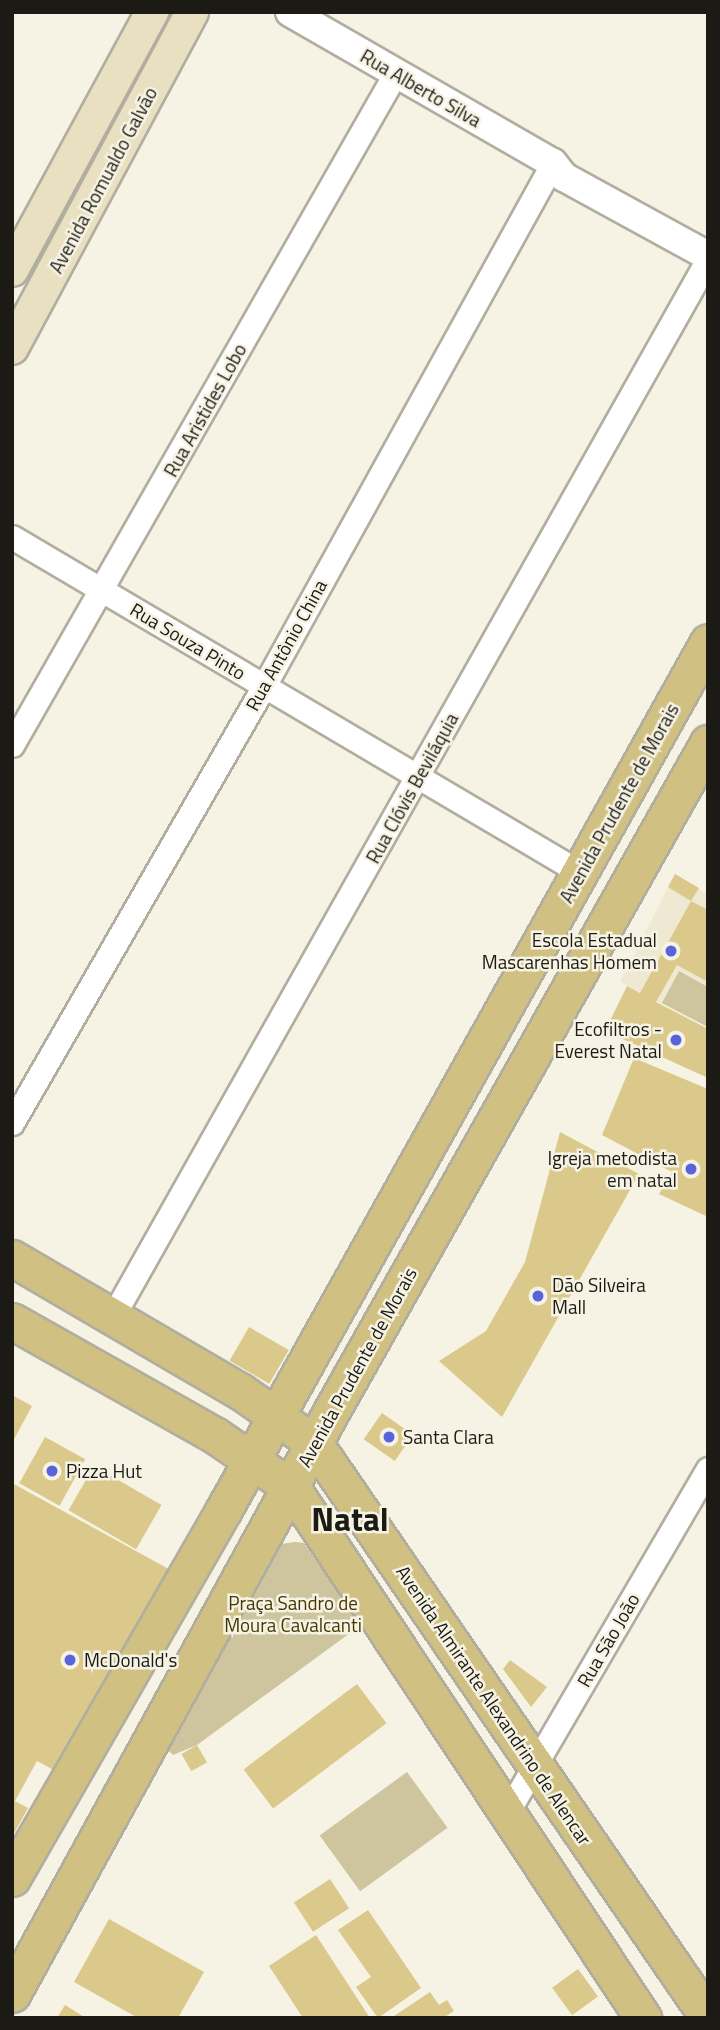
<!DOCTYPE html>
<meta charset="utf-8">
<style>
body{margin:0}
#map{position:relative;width:720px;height:2030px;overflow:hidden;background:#f6f3e4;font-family:"Titillium Web",sans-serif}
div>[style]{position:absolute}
.built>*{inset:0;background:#efe9d3}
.green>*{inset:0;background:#cec49e;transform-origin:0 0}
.building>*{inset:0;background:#dac98b;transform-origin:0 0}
.roads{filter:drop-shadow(2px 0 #b1aea0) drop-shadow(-2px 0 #b1aea0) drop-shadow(0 2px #b1aea0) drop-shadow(0 -2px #b1aea0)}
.minor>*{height:23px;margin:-11.5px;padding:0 11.5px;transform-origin:11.5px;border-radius:11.5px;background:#fff}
.tertiary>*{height:28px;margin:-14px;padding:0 14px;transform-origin:14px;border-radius:14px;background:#fff}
.secondary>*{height:32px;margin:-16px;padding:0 16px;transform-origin:16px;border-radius:16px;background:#e8e0c1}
.primary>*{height:35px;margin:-17.5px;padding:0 17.5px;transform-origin:17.5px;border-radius:17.5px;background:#d0c183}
.dots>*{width:19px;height:19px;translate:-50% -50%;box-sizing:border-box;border:4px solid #f6f3e4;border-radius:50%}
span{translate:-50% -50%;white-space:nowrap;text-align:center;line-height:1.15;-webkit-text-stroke:5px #f6f3e4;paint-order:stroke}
.street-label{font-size:19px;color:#1c1a15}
.poi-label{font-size:19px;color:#1c1a15}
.right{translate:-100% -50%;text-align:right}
.left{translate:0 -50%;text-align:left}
.park-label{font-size:19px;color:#433804}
.town-label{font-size:33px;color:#1c1a15;font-weight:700}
.frame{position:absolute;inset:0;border:14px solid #1c1a15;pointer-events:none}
</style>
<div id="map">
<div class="built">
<div style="clip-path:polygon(675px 874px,708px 895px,708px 1028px,620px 982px)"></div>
</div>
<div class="green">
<div style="clip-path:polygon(679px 971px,708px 987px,708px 1027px,662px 1003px)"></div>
<div style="clip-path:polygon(295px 1542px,304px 1543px,361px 1625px,197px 1745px,173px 1755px,166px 1748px,273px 1553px,281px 1544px)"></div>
<div style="left:407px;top:1772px;width:69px;height:108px;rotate:54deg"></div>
</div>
<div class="building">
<div style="clip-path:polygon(675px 874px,699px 888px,691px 901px,708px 910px,708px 982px,677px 965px,656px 1002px,708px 1029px,708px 1078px,605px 1031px,627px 986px,640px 993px,691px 901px,668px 887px)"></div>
<div style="clip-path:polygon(634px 1058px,708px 1089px,708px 1217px,659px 1194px,672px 1172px,602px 1135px)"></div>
<div style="clip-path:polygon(560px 1132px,639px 1174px,502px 1417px,439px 1361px,486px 1331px,525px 1262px)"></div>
<div style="left:249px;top:1327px;width:46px;height:39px;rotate:30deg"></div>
<div style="clip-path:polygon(12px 1395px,32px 1406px,12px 1443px)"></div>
<div style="left:382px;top:1413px;width:38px;height:32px;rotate:35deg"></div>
<div style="left:45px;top:1437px;width:46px;height:53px;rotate:29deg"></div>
<div style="left:94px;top:1466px;width:78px;height:51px;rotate:30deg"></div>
<div style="clip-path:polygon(12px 1483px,176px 1573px,63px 1775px,37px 1761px,15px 1801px,28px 1808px,12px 1837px)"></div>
<div style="clip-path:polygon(510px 1660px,547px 1687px,531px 1707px,503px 1669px)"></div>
<div style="left:357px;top:1684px;width:49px;height:142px;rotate:53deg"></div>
<div style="left:197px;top:1745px;width:20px;height:18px;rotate:60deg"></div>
<div style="left:330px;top:1879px;width:35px;height:43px;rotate:57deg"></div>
<div style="clip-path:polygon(368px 1910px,421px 1988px,378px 2018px,356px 1987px,371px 1977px,338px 1930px)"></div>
<div style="clip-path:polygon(109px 1919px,204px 1972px,178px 2018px,138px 2018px,74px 1982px)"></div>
<div style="clip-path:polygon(316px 1935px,370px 2018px,303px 2018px,269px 1966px)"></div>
<div style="left:578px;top:1969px;width:34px;height:32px;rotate:54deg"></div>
<div style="clip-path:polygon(430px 1992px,439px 2005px,447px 2000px,454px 2011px,443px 2018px,391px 2018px)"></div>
<div style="clip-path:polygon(65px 2005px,86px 2018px,57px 2018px)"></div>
</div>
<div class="roads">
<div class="minor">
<div style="left:12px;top:537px;width:661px;rotate:30.56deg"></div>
<div style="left:12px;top:745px;width:773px;rotate:-60.28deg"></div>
<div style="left:12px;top:1123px;width:504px;rotate:-60.03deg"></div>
<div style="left:264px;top:686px;width:598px;rotate:-61.08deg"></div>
<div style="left:113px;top:1316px;width:1213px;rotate:-60.62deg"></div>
<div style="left:508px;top:1811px;width:396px;rotate:-59.7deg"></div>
</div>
<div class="tertiary">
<div style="left:290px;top:12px;width:303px;rotate:29.9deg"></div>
<div style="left:553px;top:163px;width:18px;rotate:52deg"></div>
<div style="left:564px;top:177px;width:164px;rotate:28.7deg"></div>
</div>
<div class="secondary">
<div style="left:12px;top:270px;width:294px;rotate:-61.5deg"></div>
<div style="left:12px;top:348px;width:381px;rotate:-61.8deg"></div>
</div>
<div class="primary">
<div style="left:12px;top:1258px;width:264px;rotate:30.3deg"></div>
<div style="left:240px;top:1391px;width:90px;rotate:35.1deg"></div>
<div style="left:314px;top:1443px;width:696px;rotate:55.53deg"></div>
<div style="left:12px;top:1321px;width:234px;rotate:29.4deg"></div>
<div style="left:216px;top:1436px;width:92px;rotate:34.4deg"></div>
<div style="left:292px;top:1488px;width:636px;rotate:56.48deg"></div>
<div style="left:12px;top:1878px;width:423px;rotate:-60.1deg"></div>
<div style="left:223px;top:1511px;width:995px;rotate:-60.83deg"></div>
<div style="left:12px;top:1994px;width:666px;rotate:-61.28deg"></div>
<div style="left:332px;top:1410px;width:766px;rotate:-60.59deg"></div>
</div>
</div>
<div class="dots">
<div style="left:671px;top:951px;background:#5964db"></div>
<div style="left:676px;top:1040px;background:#5964db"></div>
<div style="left:691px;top:1169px;background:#5964db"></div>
<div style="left:538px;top:1296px;background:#5964db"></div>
<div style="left:389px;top:1437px;background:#5964db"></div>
<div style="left:52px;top:1471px;background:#5964db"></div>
<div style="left:70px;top:1660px;background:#5964db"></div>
</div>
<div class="street-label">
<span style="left:421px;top:88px;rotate:30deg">Rua Alberto Silva</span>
<span style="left:103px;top:180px;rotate:-62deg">Avenida Romualdo Galvão</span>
<span style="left:205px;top:410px;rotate:-61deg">Rua Aristides Lobo</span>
<span style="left:188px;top:641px;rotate:31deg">Rua Souza Pinto</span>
<span style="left:286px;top:645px;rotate:-61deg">Rua Antônio China</span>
<span style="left:412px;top:788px;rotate:-61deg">Rua Clóvis Beviláquia</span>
<span style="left:619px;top:803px;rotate:-61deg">Avenida Prudente de Morais</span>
<span style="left:357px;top:1367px;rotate:-61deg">Avenida Prudente de Morais</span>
<span style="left:608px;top:1640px;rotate:-60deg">Rua São João</span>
<span style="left:494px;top:1705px;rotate:56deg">Avenida Almirante Alexandrino de Alencar</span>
</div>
<div class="poi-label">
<span class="right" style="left:657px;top:951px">Escola Estadual<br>Mascarenhas Homem</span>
<span class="right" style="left:662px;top:1040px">Ecofiltros -<br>Everest Natal</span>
<span class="right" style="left:677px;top:1169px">Igreja metodista<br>em natal</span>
<span class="left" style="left:552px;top:1296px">Dão Silveira<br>Mall</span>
<span class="left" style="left:403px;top:1437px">Santa Clara</span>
<span class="left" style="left:66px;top:1471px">Pizza Hut</span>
<span class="left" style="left:84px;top:1660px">McDonald's</span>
</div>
<div class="park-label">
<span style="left:293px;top:1614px">Praça Sandro de<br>Moura Cavalcanti</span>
</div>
<div class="town-label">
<span style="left:350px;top:1520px">Natal</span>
</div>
<div class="frame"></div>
</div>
